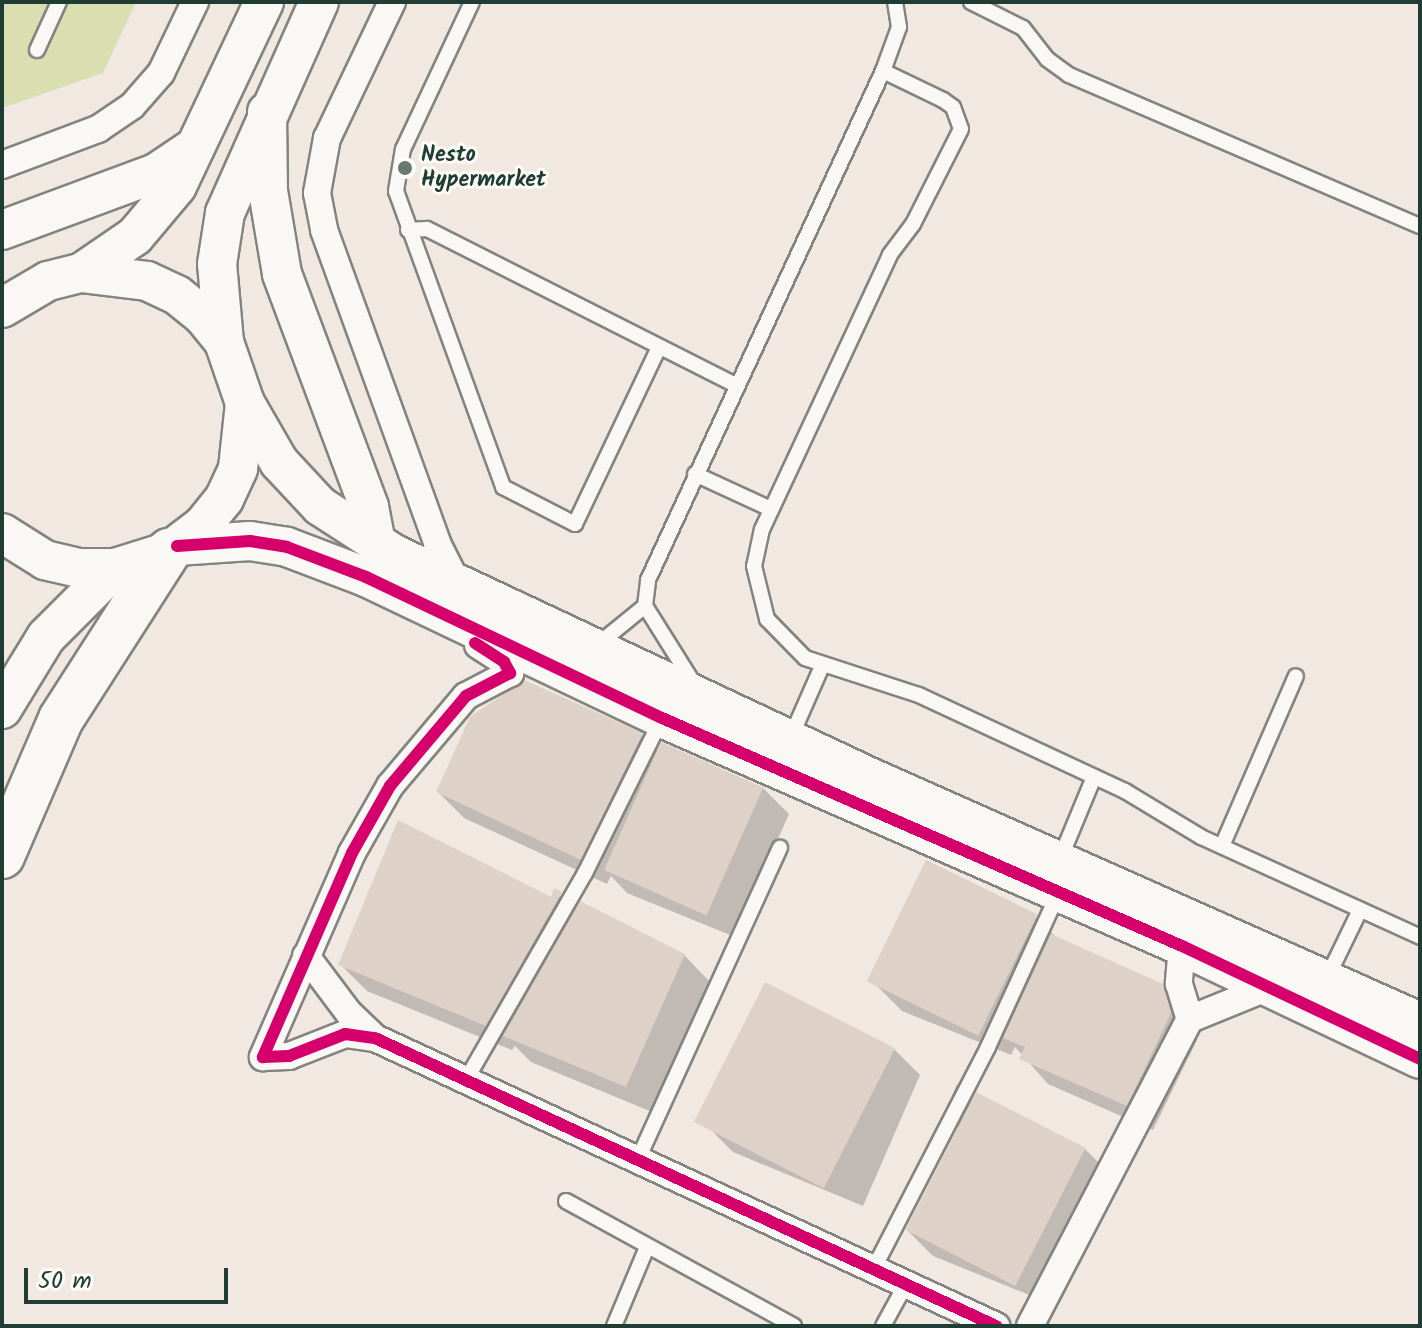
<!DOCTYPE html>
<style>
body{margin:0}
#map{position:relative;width:1422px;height:1328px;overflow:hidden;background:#f1e8e1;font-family:Kalam,sans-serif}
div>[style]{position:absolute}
.green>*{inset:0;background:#dadfb2}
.shadow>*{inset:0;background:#0003}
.building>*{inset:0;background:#ded1c8;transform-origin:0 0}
.roads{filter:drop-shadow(2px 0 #838480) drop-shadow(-2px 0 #838480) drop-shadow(0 2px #838480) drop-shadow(0 -2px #838480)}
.lane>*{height:14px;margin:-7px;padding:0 7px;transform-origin:7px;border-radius:7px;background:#faf8f5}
.street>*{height:26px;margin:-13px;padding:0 13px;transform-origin:13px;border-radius:13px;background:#faf8f5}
.secondary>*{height:38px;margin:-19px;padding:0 19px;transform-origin:19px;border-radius:19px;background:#faf8f5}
.highway>*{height:44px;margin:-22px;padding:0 22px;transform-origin:22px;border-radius:22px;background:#faf8f5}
.cycleway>*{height:12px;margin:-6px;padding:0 6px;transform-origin:6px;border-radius:6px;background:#d6006c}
.dots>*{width:22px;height:22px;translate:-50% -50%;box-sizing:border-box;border:4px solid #fdfcf7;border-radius:50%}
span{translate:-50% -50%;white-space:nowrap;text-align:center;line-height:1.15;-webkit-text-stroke:6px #fdfcf7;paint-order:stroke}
.poi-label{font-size:22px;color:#1f3d34;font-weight:700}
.left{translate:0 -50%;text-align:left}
.frame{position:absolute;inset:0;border:4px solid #1f3d34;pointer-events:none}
.scale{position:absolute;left:24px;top:1268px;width:204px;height:36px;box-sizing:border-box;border:4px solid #1f3d34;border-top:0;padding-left:10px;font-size:24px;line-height:28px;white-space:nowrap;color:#1f3d34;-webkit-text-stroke:6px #fdfcf7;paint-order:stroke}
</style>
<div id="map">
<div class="green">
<div style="clip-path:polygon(2px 2px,136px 2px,103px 73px,2px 108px)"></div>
</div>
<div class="shadow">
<div style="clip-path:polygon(524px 683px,642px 735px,659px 752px,763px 788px,789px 814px,735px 937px,627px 893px,611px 876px,607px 884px,464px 818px,438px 792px)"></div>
<div style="clip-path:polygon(555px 891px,577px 910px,684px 955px,710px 982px,652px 1112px,531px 1062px,515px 1046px,512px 1050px,367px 991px,341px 965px,552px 900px)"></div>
<div style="clip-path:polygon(1036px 917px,1059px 940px,1162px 985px,1189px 1012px,1197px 1040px,1153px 1130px,1048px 1084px,1015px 1047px,1011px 1055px,902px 1011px,876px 985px)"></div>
<div style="clip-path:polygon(894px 1049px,920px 1075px,863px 1206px,733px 1152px,707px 1126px)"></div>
<div style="clip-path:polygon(957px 1084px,974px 1101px,1085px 1149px,1111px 1175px,1054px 1305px,933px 1256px,907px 1230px,960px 1128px,945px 1113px)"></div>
</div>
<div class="building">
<div style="clip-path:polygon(524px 680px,643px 733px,581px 860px,436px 792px,470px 717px)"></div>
<div style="left:661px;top:742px;width:112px;height:140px;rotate:24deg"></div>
<div style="clip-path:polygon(398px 820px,551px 897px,554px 888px,562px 892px,486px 1026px,338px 965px)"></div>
<div style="left:926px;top:860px;width:124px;height:135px;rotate:26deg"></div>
<div style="clip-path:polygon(580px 901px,685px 954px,626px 1087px,503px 1036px)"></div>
<div style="clip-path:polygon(1051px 934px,1163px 984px,1171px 1013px,1127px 1106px,1019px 1059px,1025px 1047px,1003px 1038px)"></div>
<div style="left:765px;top:982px;width:146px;height:157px;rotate:27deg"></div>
<div style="left:976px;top:1092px;width:123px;height:155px;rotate:27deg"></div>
</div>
<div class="roads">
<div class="lane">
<div style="left:472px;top:2px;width:162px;rotate:115.1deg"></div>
<div style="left:403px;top:149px;width:43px;rotate:99.5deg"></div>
<div style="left:396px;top:191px;width:315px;rotate:70.1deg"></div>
<div style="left:503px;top:487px;width:81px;rotate:27.2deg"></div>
<div style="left:575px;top:524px;width:196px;rotate:-64.6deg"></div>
<div style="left:971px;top:2px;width:58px;rotate:26.6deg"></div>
<div style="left:1023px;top:28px;width:39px;rotate:52deg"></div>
<div style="left:1047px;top:59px;width:27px;rotate:36deg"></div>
<div style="left:1069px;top:75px;width:382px;rotate:23.3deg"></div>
<div style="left:37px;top:50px;width:53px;rotate:-65.4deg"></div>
<div style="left:883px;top:71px;width:67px;rotate:25.8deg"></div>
<div style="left:943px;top:100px;width:12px;rotate:35deg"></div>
<div style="left:953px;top:107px;width:23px;rotate:70deg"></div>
<div style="left:961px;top:129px;width:106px;rotate:116.8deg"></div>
<div style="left:913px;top:224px;width:39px;rotate:127deg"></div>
<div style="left:890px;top:255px;width:302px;rotate:115deg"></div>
<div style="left:762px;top:529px;width:38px;rotate:102deg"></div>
<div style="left:754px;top:566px;width:55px;rotate:76.2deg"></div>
<div style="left:767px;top:619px;width:54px;rotate:45.7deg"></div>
<div style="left:805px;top:658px;width:120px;rotate:18deg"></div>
<div style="left:919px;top:695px;width:227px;rotate:25deg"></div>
<div style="left:1125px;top:791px;width:89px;rotate:31.2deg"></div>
<div style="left:1201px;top:837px;width:241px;rotate:24.5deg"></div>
<div style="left:408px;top:230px;width:19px;rotate:-3deg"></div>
<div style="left:427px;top:229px;width:346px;rotate:26.8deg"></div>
<div style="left:695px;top:474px;width:84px;rotate:24.7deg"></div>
<div style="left:596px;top:646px;width:63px;rotate:-39.2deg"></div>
<div style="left:694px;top:684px;width:92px;rotate:-122.1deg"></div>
<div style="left:645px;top:606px;width:26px;rotate:-83deg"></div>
<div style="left:648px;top:580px;width:561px;rotate:-65.22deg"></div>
<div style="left:883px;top:71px;width:47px;rotate:-70deg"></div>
<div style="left:899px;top:27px;width:25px;rotate:-99deg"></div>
<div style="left:790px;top:739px;width:80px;rotate:-66.3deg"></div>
<div style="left:1222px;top:846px;width:185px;rotate:-66.5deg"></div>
<div style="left:1060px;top:859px;width:89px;rotate:-67.5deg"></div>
<div style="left:1327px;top:978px;width:76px;rotate:-64.1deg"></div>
<div style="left:466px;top:1080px;width:239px;rotate:-60.1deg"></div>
<div style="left:585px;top:873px;width:173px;rotate:-63.6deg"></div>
<div style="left:639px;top:1157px;width:340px;rotate:-65.5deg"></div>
<div style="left:566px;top:1201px;width:260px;rotate:28.7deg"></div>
<div style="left:873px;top:1270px;width:251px;rotate:-62.7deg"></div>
<div style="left:988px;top:1047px;width:168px;rotate:-65.4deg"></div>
<div style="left:614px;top:1326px;width:86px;rotate:-67.3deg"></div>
<div style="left:883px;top:1326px;width:48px;rotate:-61.3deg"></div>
</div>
<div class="street">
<div style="left:392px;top:2px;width:151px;rotate:115.5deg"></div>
<div style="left:327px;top:138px;width:56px;rotate:100.3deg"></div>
<div style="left:317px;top:193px;width:38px;rotate:79deg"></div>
<div style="left:324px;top:230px;width:333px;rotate:70.1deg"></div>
<div style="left:437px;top:543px;width:47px;rotate:63.4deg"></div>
<div style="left:2px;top:165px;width:103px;rotate:-20.6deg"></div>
<div style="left:98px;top:129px;width:41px;rotate:-34.1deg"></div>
<div style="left:132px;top:106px;width:44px;rotate:-48.7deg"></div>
<div style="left:161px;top:73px;width:79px;rotate:-64.4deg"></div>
<div style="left:478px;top:645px;width:31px;rotate:33deg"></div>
<div style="left:504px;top:662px;width:13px;rotate:61deg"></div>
<div style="left:510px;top:673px;width:50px;rotate:152.4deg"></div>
<div style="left:466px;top:696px;width:118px;rotate:130.2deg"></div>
<div style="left:390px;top:786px;width:77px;rotate:119.6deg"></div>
<div style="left:352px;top:853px;width:223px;rotate:113.6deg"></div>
<div style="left:263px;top:1057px;width:26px;rotate:-2deg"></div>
<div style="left:289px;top:1056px;width:60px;rotate:-21.4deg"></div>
<div style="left:345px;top:1034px;width:30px;rotate:8deg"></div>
<div style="left:375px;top:1038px;width:685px;rotate:24.88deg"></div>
<div style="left:1182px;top:946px;width:38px;rotate:95deg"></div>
<div style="left:1179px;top:984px;width:37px;rotate:73deg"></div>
<div style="left:306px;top:956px;width:70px;rotate:53.1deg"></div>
<div style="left:348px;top:1012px;width:37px;rotate:44deg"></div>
<div style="left:1030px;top:1326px;width:346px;rotate:-62.5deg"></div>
<div style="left:1190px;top:1019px;width:80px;rotate:-22.1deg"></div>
</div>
<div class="secondary">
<div style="left:267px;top:112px;width:79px;rotate:89.3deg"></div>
<div style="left:268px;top:191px;width:84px;rotate:80.4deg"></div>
<div style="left:282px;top:274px;width:249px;rotate:69.5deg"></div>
<div style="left:369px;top:507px;width:37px;rotate:79deg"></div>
<div style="left:2px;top:230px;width:164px;rotate:-20.3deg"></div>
<div style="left:156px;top:173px;width:47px;rotate:-33.7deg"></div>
<div style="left:81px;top:273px;width:65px;rotate:-34.4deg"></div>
<div style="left:135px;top:236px;width:65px;rotate:-50deg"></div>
<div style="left:177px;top:186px;width:204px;rotate:-64.7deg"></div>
<div style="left:2px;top:308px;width:53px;rotate:-30.4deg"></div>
<div style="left:48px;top:281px;width:34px;rotate:-14deg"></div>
<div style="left:81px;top:273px;width:66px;rotate:6.9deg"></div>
<div style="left:147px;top:281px;width:33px;rotate:25deg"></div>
<div style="left:177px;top:295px;width:33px;rotate:39deg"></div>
<div style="left:203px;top:316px;width:33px;rotate:51deg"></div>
<div style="left:224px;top:342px;width:65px;rotate:71deg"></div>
<div style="left:245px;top:403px;width:66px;rotate:96.1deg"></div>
<div style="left:238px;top:469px;width:33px;rotate:115deg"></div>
<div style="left:224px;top:499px;width:33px;rotate:129deg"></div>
<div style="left:203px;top:525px;width:43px;rotate:142.6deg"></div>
<div style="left:169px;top:551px;width:57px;rotate:162.5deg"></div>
<div style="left:115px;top:568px;width:36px;rotate:180deg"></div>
<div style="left:79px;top:568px;width:35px;rotate:-167deg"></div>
<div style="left:45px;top:560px;width:51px;rotate:-147.9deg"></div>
<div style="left:224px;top:342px;width:78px;rotate:-95.1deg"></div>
<div style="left:217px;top:264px;width:52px;rotate:-81.1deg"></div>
<div style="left:225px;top:213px;width:231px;rotate:-66deg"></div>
<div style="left:245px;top:403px;width:68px;rotate:60deg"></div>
<div style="left:279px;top:462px;width:60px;rotate:47deg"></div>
<div style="left:320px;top:506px;width:88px;rotate:33deg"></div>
<div style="left:394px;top:554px;width:523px;rotate:25.14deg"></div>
<div style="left:867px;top:776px;width:605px;rotate:23.98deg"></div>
<div style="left:177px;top:546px;width:73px;rotate:-3.9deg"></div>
<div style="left:250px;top:541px;width:37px;rotate:9deg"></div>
<div style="left:287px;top:547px;width:85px;rotate:20.8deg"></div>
<div style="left:366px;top:577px;width:328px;rotate:25.5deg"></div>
<div style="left:662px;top:718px;width:568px;rotate:23.68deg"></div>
<div style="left:1182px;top:946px;width:263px;rotate:25.4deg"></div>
<div style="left:2px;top:709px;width:84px;rotate:-58.6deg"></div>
<div style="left:46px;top:637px;width:98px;rotate:-45deg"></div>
</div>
<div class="highway">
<div style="left:2px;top:856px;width:149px;rotate:-66.7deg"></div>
<div style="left:61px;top:719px;width:200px;rotate:-57.3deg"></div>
</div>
</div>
<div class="cycleway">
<div style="left:177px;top:546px;width:73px;rotate:-3.9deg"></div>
<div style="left:250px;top:541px;width:37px;rotate:9deg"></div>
<div style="left:287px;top:547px;width:85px;rotate:20.8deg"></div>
<div style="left:366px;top:577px;width:328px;rotate:25.5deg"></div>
<div style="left:662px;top:718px;width:568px;rotate:23.68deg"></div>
<div style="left:1182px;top:946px;width:263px;rotate:25.4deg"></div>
<div style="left:475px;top:643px;width:35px;rotate:33deg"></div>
<div style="left:504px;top:662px;width:13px;rotate:61deg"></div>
<div style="left:510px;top:673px;width:50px;rotate:152.4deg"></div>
<div style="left:466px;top:696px;width:118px;rotate:130.2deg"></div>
<div style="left:390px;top:786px;width:77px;rotate:119.6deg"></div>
<div style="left:352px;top:853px;width:223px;rotate:113.6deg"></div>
<div style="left:263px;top:1057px;width:26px;rotate:-2deg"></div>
<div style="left:289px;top:1056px;width:60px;rotate:-21.4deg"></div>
<div style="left:345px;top:1034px;width:30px;rotate:8deg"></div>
<div style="left:375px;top:1038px;width:685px;rotate:24.88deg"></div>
</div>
<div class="dots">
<div style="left:405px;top:168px;background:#687971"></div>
</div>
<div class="poi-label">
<span class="left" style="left:421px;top:168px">Nesto<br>Hypermarket</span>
</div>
<div class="frame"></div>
<div class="scale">50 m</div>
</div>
